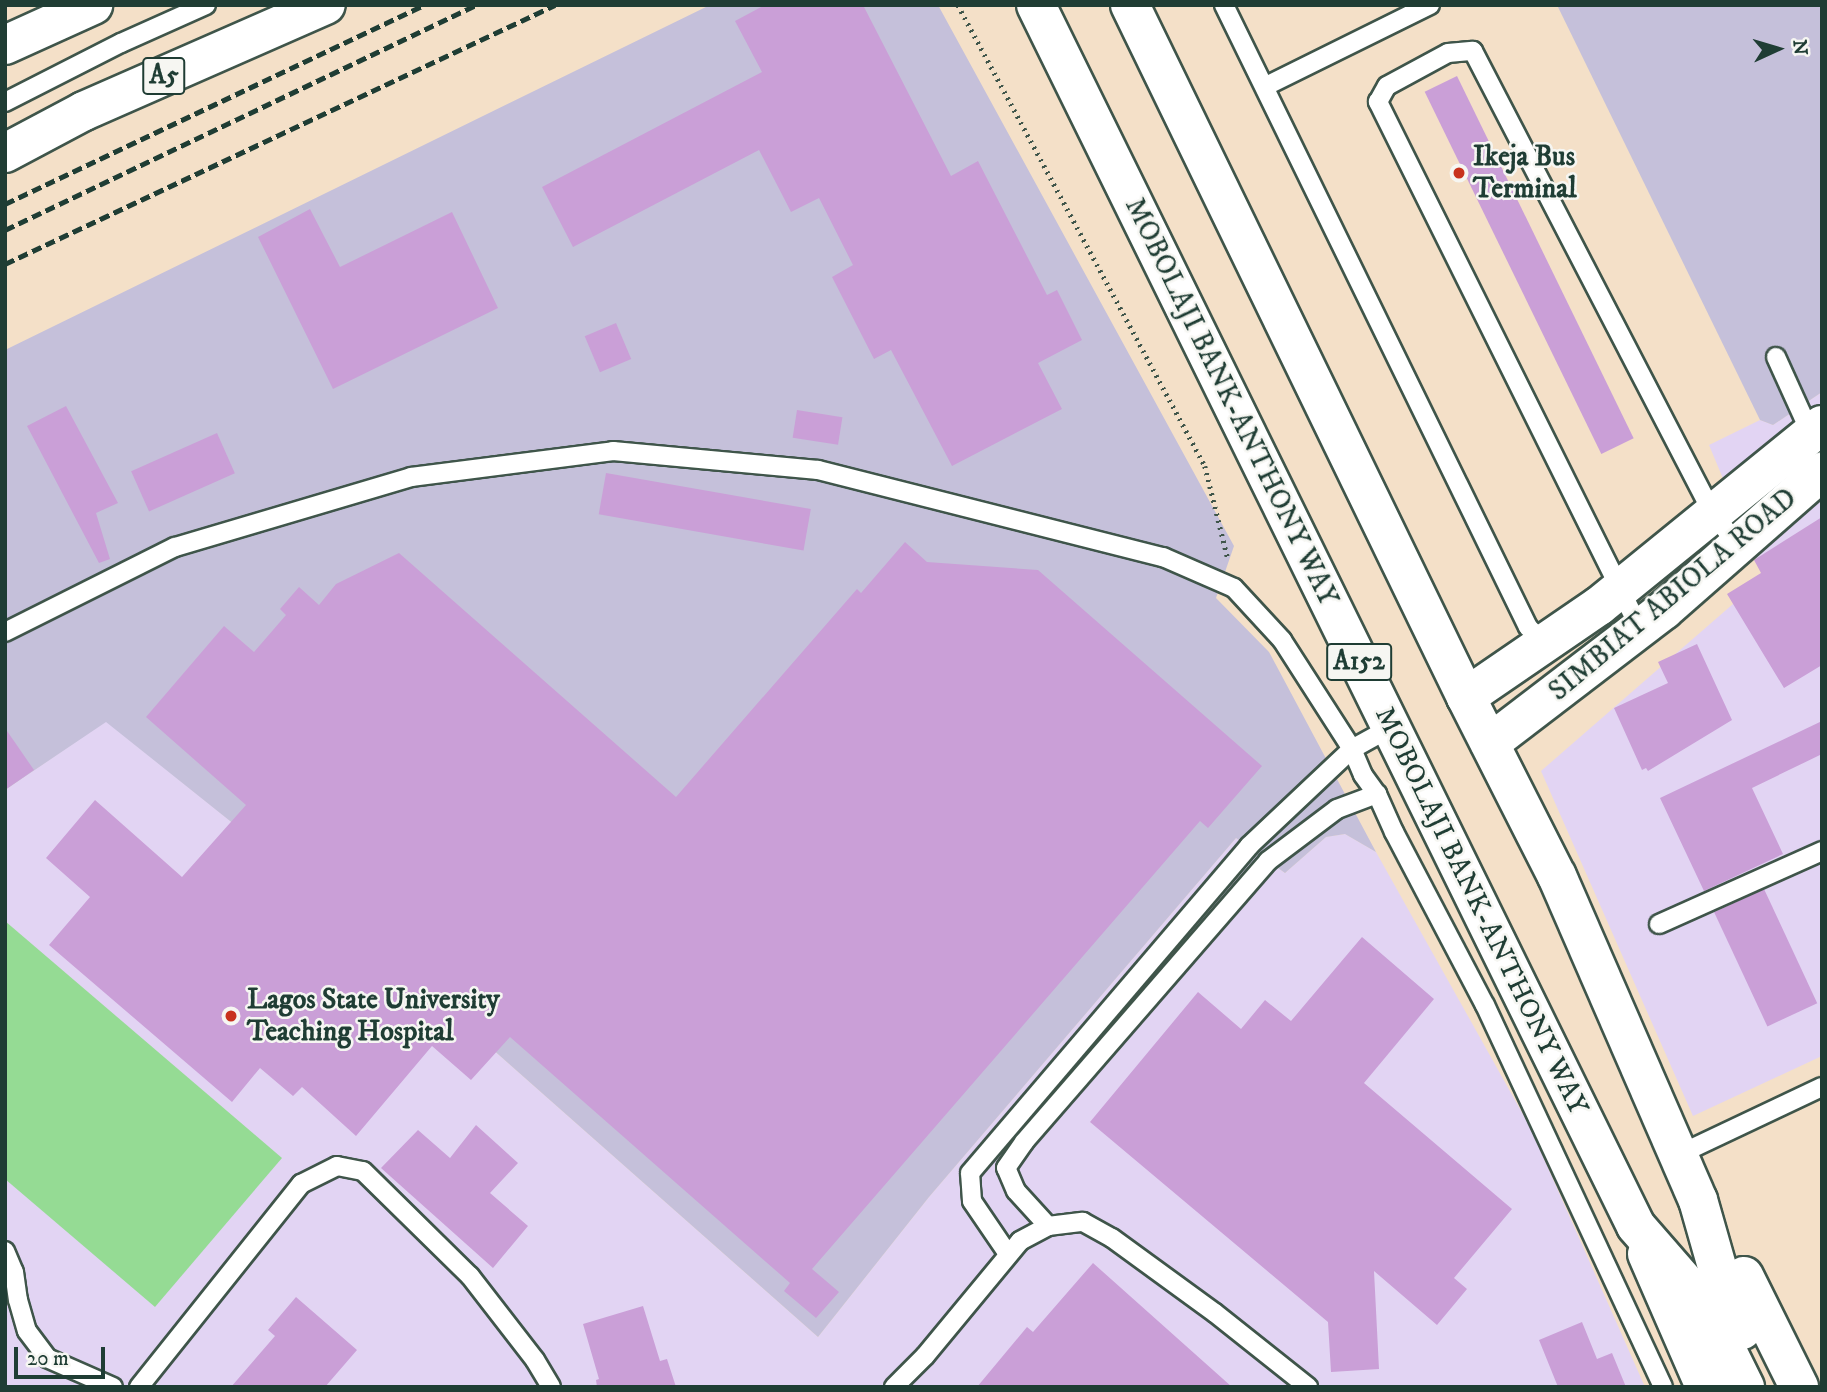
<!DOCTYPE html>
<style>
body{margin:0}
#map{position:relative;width:1827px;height:1392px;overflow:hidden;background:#f4e0c8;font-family:"IM FELL DW Pica",serif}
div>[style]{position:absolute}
.built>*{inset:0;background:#e2d4f3}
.industrial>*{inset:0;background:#c5c0da}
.green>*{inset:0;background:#95db94}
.building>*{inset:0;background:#ca9fd7;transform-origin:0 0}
.path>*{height:4.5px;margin-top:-2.25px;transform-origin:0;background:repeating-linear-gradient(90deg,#3f554a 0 2px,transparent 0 7px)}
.roads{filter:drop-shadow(2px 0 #3f554a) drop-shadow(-2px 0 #3f554a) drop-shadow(0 2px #3f554a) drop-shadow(0 -2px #3f554a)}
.lane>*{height:18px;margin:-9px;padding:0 9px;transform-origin:9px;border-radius:9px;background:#fff}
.secondary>*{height:38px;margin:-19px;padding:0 19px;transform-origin:19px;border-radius:19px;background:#fff}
.primary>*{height:38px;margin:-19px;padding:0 19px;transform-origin:19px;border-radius:19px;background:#fff}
.highway>*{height:38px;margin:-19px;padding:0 19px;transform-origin:19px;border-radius:19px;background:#fff}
.rail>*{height:5px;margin-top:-2.5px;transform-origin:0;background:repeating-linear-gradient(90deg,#1f3d34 0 10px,transparent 0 15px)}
.dots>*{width:19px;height:19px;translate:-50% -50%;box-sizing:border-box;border:4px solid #f6f6f2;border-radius:50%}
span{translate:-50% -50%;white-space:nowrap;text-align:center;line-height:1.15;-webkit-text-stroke:5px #f6f6f2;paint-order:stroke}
.shield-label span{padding:2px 5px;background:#f6f6f2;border:2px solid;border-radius:5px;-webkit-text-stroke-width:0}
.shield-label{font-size:26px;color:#1f3d34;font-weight:700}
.poi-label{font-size:28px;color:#1f3d34;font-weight:700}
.left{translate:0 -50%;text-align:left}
.street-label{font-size:28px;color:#1f3d34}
.frame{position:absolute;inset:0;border:7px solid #1f3d34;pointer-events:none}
.north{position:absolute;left:1743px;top:14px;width:70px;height:70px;-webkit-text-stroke:5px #f6f6f2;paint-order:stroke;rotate:86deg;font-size:19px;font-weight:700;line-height:28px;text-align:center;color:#1f3d34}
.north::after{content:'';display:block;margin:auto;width:24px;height:32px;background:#1f3d34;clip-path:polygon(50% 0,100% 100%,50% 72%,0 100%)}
.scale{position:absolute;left:14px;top:1347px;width:91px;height:32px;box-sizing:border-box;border:4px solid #1f3d34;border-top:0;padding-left:9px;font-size:21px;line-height:24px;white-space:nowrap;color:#1f3d34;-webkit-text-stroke:5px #f6f6f2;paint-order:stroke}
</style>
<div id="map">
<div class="built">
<div style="clip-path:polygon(1822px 392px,1822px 1056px,1693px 1116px,1541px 771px,1764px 577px,1709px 445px,1760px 420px,1773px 425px)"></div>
<div style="clip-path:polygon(106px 721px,274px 856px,818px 1337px,929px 1197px,1236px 838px,1285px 873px,1326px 837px,1345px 834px,1376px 852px,1529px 1125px,1645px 1387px,5px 1387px,5px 790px)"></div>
</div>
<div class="industrial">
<div style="clip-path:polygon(710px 5px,938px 5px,1234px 546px,1216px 598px,1269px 652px,1376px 852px,1345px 834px,1326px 837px,1285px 873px,1236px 838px,929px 1197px,818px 1337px,274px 856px,106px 722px,5px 790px,5px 350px)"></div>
<div style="clip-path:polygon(1557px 5px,1822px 5px,1822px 392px,1773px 425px,1760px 420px)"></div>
</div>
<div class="green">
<div style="clip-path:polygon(5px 921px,282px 1158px,155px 1307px,5px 1179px)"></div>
</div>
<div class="building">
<div style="clip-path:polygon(765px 5px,863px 5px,951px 176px,978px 161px,1047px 295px,1057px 290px,1082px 340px,1038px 363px,1062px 409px,952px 466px,891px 350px,874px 359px,832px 277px,853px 265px,819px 198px,791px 212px,759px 150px,573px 247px,542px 187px,762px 72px,735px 21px)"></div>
<div style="left:1457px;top:76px;width:403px;height:36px;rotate:64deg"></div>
<div style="clip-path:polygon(310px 209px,340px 267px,452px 212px,498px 308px,333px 389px,258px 237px)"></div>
<div style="left:616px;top:323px;width:39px;height:34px;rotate:67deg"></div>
<div style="clip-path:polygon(66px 406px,118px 503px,96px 513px,110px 559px,99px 563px,27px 426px)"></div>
<div style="left:797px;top:410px;width:46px;height:28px;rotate:9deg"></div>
<div style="left:217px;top:433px;width:44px;height:94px;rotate:66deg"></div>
<div style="left:606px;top:473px;width:208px;height:42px;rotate:10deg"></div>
<div style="clip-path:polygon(1822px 517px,1822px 665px,1784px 688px,1727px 594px,1761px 573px,1754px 560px)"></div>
<div style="clip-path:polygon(905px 542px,927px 562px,1038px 570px,1262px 766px,1208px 828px,1200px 821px,812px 1269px,839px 1292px,816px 1318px,784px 1291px,790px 1283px,510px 1037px,471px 1080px,432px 1046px,356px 1136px,302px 1087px,293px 1096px,260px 1068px,232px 1102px,49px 945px,90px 897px,46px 858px,95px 800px,182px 877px,246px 805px,146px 717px,224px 626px,254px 652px,286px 615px,280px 609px,299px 587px,319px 605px,336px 584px,399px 553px,676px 797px,857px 589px,861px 593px)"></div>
<div style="clip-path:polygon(1697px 644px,1732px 720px,1648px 771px,1646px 768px,1642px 770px,1614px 708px,1668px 683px,1658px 662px)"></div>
<div style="clip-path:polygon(1822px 721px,1822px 754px,1752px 788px,1783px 854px,1704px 891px,1660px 798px)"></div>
<div style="clip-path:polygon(5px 728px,34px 770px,5px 790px)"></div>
<div style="left:1764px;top:889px;width:126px;height:55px;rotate:65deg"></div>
<div style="clip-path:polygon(1362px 937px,1434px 999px,1364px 1083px,1512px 1209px,1454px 1278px,1467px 1289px,1437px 1325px,1374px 1271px,1379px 1369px,1331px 1372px,1328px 1322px,1090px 1122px,1198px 992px,1241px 1029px,1265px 1000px,1291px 1021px)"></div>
<div style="clip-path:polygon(476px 1125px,518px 1163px,490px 1193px,528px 1226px,493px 1268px,381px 1168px,418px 1130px,450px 1158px)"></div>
<div style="clip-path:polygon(1093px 1263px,1232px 1387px,977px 1387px,1027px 1327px,1033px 1332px)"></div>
<div style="clip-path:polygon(296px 1297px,357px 1350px,325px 1387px,231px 1387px,275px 1336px,268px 1330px)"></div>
<div style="clip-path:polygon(643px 1306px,660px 1361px,667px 1359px,676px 1387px,597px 1387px,596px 1380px,599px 1379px,583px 1324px)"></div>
<div style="clip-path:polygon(1582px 1322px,1597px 1359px,1612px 1353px,1626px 1387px,1558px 1387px,1539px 1340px)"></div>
</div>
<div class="path">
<div style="left:958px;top:5px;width:523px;rotate:61.82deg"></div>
<div style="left:1205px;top:466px;width:96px;rotate:76.1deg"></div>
</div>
<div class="roads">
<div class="lane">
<div style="left:1224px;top:5px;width:692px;rotate:63.95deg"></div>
<div style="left:1528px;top:627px;width:24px;rotate:45deg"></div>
<div style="left:1266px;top:86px;width:183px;rotate:-26.3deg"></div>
<div style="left:5px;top:102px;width:130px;rotate:-27deg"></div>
<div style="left:121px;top:43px;width:93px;rotate:-24.1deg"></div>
<div style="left:1776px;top:357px;width:85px;rotate:65.6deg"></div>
<div style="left:1640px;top:629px;width:589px;rotate:-116.43deg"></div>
<div style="left:1378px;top:102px;width:18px;rotate:-61deg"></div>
<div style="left:1387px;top:86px;width:69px;rotate:-28.4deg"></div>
<div style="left:1448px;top:53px;width:25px;rotate:-5deg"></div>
<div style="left:1473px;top:51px;width:522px;rotate:62.6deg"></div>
<div style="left:1713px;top:514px;width:40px;rotate:51deg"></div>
<div style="left:5px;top:632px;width:190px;rotate:-26.6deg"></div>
<div style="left:175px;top:547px;width:246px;rotate:-16.5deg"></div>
<div style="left:411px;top:477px;width:204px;rotate:-7.3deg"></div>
<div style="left:613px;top:451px;width:206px;rotate:5.3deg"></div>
<div style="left:818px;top:470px;width:356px;rotate:14.2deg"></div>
<div style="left:1163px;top:557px;width:77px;rotate:23.6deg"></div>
<div style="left:1234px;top:588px;width:71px;rotate:47.3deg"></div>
<div style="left:1282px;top:640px;width:130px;rotate:57.3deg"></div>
<div style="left:1352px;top:749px;width:28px;rotate:67deg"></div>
<div style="left:1363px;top:775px;width:24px;rotate:54deg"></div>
<div style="left:1377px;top:794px;width:42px;rotate:65.9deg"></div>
<div style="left:1394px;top:832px;width:195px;rotate:62.3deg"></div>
<div style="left:1485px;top:1005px;width:421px;rotate:65deg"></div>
<div style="left:1659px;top:924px;width:179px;rotate:-24.1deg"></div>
<div style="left:1678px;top:1155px;width:159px;rotate:-25.3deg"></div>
<div style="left:1048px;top:1226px;width:47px;rotate:-132.4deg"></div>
<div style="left:1016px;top:1191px;width:25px;rotate:-113deg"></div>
<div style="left:1006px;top:1168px;width:32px;rotate:-55deg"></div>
<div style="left:1024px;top:1142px;width:372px;rotate:-49deg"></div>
<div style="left:1268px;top:861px;width:86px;rotate:-37deg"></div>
<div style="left:1337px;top:809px;width:43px;rotate:-20.6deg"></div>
<div style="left:5px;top:1251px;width:23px;rotate:67deg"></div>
<div style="left:14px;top:1272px;width:28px;rotate:82deg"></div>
<div style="left:18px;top:1300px;width:32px;rotate:74deg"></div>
<div style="left:27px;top:1331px;width:34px;rotate:53deg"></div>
<div style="left:47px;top:1358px;width:72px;rotate:23.7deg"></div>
<div style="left:1008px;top:1254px;width:64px;rotate:-124.2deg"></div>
<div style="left:972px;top:1201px;width:28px;rotate:-94deg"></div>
<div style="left:970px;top:1173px;width:430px;rotate:-49.5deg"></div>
<div style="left:1249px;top:846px;width:141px;rotate:-43.3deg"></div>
<div style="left:1352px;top:749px;width:43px;rotate:-28.9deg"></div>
<div style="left:139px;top:1387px;width:260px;rotate:-51.4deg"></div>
<div style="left:301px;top:1184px;width:40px;rotate:-26.6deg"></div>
<div style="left:337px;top:1166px;width:26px;rotate:11deg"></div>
<div style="left:363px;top:1171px;width:150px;rotate:44.5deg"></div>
<div style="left:470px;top:1276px;width:106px;rotate:52.3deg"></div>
<div style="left:535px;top:1360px;width:31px;rotate:59deg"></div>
<div style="left:894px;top:1387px;width:44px;rotate:-45deg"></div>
<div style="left:925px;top:1356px;width:149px;rotate:-50.4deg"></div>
<div style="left:1020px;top:1241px;width:32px;rotate:-28deg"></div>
<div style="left:1048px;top:1226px;width:35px;rotate:-7deg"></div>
<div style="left:1083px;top:1222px;width:33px;rotate:29deg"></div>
<div style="left:1112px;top:1238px;width:127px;rotate:36.1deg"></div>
<div style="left:1215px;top:1313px;width:119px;rotate:38.5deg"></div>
</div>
<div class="secondary">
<div style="left:1466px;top:697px;width:161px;rotate:-34.4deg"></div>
<div style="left:1599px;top:606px;width:287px;rotate:-39.1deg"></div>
<div style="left:1490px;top:743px;width:219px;rotate:-37.4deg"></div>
<div style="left:1664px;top:610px;width:210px;rotate:-41.3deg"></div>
</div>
<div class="primary">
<div style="left:1036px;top:5px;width:1360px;rotate:63.83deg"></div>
<div style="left:1636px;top:1226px;width:103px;rotate:48.9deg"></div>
<div style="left:1704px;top:1304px;width:93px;rotate:63.7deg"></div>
<div style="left:1130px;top:5px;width:769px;rotate:64.1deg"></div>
<div style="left:1466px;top:697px;width:201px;rotate:63.1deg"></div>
<div style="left:1557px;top:876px;width:353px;rotate:66.5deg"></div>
<div style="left:1698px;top:1200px;width:99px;rotate:74.1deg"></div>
<div style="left:1725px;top:1295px;width:39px;rotate:64deg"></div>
<div style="left:1647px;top:1254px;width:145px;rotate:66.4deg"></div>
<div style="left:1744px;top:1276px;width:124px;rotate:63.6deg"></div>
</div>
<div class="highway">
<div style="left:5px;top:45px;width:97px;rotate:-24.4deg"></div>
<div style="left:5px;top:153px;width:89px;rotate:-28deg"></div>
<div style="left:84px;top:111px;width:264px;rotate:-23.7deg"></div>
</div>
</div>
<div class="rail">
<div style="left:5px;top:204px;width:464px;rotate:-25.4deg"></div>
<div style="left:5px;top:230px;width:522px;rotate:-25.53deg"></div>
<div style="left:5px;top:264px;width:608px;rotate:-25.22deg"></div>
</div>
<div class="dots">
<div style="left:1459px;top:173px;background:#c8321e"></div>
<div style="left:231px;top:1016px;background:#c8321e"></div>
</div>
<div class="shield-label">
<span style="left:164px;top:76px">A5</span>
<span style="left:1359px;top:662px">A152</span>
</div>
<div class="poi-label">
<span class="left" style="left:1473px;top:173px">Ikeja Bus<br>Terminal</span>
<span class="left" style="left:247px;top:1016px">Lagos State University<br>Teaching Hospital</span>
</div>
<div class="street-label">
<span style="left:1231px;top:402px;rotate:64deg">MOBOLAJI BANK-ANTHONY WAY</span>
<span style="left:1673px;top:595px;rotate:-40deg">SIMBIAT ABIOLA ROAD</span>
<span style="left:1481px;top:911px;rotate:64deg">MOBOLAJI BANK-ANTHONY WAY</span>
</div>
<div class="frame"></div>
<div class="north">N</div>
<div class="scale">20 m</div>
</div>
